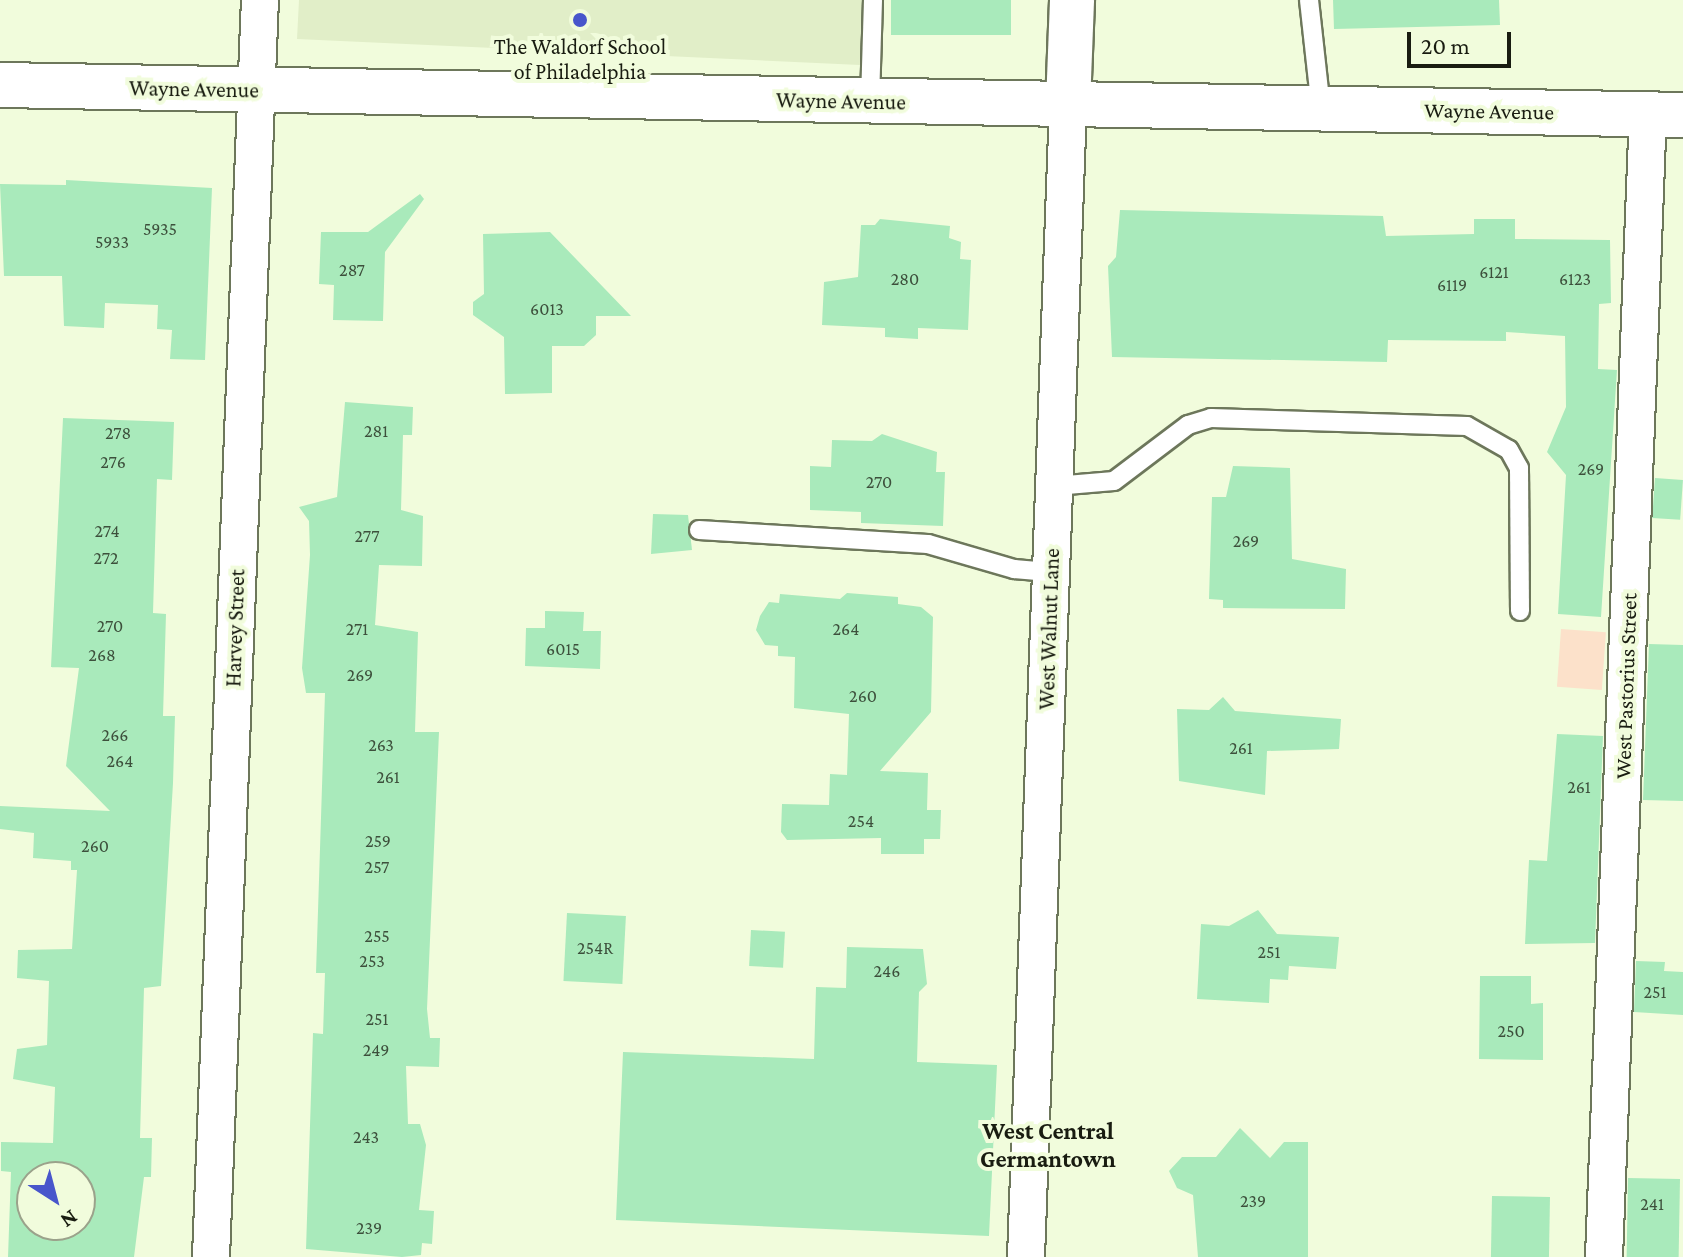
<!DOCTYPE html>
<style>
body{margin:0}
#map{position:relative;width:1683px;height:1257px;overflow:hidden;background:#f1fcdc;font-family:"Crimson Pro",serif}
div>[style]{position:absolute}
.built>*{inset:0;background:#e1eec8}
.green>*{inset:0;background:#fce1ca;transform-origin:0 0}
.building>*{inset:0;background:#a9eabb;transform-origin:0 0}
.roads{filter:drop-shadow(2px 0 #6d775b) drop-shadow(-2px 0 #6d775b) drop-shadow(0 2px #6d775b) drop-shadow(0 -2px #6d775b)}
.lane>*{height:18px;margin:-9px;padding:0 9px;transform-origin:9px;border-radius:9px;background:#fff}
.street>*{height:36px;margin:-18px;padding:0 18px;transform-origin:18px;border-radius:18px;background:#fff}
.secondary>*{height:44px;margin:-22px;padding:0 22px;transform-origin:22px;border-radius:22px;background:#fff}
.dots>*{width:22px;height:22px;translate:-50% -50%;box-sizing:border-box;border:4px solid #f1fcdc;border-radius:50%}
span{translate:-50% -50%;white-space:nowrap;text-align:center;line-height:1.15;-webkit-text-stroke:8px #f1fcdc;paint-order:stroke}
.number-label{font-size:18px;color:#3d503c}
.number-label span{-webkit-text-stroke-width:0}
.poi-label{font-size:22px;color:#191c11}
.street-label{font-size:22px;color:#191c11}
.neighbourhood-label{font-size:24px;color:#191c11;font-weight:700}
.north{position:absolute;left:16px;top:1161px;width:80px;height:80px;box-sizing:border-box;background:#f1fcdc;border:2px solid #9ba28b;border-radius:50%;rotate:144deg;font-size:22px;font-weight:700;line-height:32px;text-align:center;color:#191c11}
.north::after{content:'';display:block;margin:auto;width:28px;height:36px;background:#4856cb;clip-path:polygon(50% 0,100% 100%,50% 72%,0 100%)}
.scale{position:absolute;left:1407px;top:32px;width:104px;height:36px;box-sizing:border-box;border:4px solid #191c11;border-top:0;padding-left:10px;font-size:24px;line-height:28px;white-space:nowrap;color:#191c11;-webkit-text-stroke:6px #f1fcdc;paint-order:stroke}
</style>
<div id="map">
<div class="built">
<div style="clip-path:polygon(299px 0,863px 0,860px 65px,297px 39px)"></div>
</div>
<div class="green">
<div style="left:1561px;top:629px;width:45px;height:58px;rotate:4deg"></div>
</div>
<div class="building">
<div style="left:891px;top:0;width:120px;height:35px"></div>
<div style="clip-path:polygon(1333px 0,1499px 0,1500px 25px,1334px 29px)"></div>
<div style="clip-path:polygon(66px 180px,212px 188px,205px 360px,170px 359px,172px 330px,157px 329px,158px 305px,105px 303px,104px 328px,64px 326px,62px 276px,4px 276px,0 184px,66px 185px)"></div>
<div style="clip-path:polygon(420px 194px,424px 199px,385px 252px,383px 321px,333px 320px,334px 285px,319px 284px,321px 232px,368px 232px)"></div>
<div style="clip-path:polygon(1120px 210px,1383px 216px,1386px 236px,1474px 234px,1474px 219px,1515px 219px,1515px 239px,1610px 240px,1611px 303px,1599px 304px,1598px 369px,1617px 370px,1601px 617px,1558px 614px,1566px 475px,1547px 452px,1566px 407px,1565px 336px,1506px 332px,1506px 341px,1388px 340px,1387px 362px,1112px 357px,1108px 266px,1116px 257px)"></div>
<div style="clip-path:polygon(880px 219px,950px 226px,949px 238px,961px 242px,960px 259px,971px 260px,968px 330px,918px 328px,918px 339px,885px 337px,885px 328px,822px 325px,824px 282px,858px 277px,861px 225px,875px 225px)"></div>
<div style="clip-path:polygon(550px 232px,631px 316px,596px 316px,596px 335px,584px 346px,552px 346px,552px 393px,505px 394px,504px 337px,473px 315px,473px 302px,484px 294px,483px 234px)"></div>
<div style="clip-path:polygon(345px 402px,413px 407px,412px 435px,403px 435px,401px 510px,423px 516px,422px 566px,379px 565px,375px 625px,418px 632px,415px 732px,439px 732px,427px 1009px,430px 1038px,440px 1038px,439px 1067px,406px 1066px,408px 1124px,420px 1124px,426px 1145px,419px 1210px,434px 1211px,432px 1244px,422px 1243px,421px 1255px,402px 1257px,306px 1249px,313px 1033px,323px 1034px,325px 973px,316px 973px,325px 693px,306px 693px,302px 668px,310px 555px,309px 521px,299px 507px,337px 497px)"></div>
<div style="clip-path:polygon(evenodd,63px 418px,174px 422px,172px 480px,157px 479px,153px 613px,166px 614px,163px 716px,175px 716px,173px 783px,161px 986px,144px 988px,140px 1138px,152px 1138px,151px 1177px,144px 1177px,134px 1257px,8px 1257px,11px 1172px,1px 1171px,1px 1142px,53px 1143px,55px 1087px,13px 1079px,17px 1049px,47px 1045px,49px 981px,17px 978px,18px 950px,72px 949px,77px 870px,71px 870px,71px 861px,33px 858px,34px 833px,0 829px,0 806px,110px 811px,66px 766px,79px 668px,51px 667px,63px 418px,32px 1177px,80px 1177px,80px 1225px,32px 1225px,32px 1177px)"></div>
<div style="clip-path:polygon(882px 434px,937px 452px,936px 472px,945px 472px,943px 526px,861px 523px,861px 512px,810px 510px,810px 466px,831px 467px,832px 440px,872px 441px)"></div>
<div style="clip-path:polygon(1233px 466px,1290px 468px,1292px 559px,1346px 569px,1345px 609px,1223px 608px,1223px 600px,1209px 599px,1212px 497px,1226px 497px)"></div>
<div style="left:1655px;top:478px;width:28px;height:40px;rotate:4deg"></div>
<div style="clip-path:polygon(653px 514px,688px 515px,692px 550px,651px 554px)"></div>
<div style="clip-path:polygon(847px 593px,898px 597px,898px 604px,921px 607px,933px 617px,931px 712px,880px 771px,928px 773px,927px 810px,941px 810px,940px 839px,924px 839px,924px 854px,881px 854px,881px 838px,787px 840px,781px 832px,782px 804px,829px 805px,830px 774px,847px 775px,849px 714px,794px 708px,795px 657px,778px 656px,778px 646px,765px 645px,756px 630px,760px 616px,769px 602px,779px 603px,780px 594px,840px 599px)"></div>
<div style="clip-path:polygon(545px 611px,584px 612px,583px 631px,601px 631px,600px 669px,525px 666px,526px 628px,545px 628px)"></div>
<div style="clip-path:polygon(1649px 644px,1683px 645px,1683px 801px,1643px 800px)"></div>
<div style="clip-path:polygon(1223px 697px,1235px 711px,1341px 719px,1339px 749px,1267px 751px,1265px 795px,1179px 781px,1177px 709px,1209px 710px)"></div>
<div style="clip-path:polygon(1557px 734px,1603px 736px,1595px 943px,1525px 944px,1529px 860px,1547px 861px)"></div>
<div style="clip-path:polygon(1258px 910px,1277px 934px,1339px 937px,1336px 969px,1289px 966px,1288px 980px,1270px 979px,1269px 1003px,1197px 999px,1201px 924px,1229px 926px)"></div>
<div style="left:567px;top:913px;width:59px;height:68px;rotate:3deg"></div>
<div style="left:751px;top:930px;width:34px;height:36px;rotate:3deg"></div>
<div style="clip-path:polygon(847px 947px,923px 949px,927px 984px,919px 992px,917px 1062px,997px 1065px,989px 1236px,616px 1220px,623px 1052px,814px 1059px,816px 987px,846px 988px)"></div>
<div style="clip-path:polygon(1636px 961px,1665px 962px,1664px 971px,1683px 972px,1683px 1015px,1634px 1012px)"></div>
<div style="clip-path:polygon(1480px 976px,1531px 976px,1531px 1004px,1543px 1003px,1543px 1060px,1479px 1059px)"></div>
<div style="clip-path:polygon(1240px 1128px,1270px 1158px,1284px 1142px,1308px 1142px,1308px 1257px,1198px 1257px,1193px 1195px,1177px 1188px,1169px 1171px,1182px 1157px,1216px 1157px)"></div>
<div style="left:1628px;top:1178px;width:52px;height:79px;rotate:1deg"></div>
<div style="left:1492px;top:1196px;width:58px;height:61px;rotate:1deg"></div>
</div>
<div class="roads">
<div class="lane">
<div style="left:1309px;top:0;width:109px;rotate:83.7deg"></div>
<div style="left:870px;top:101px;width:101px;rotate:-88.3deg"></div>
<div style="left:1055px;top:486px;width:59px;rotate:-4.8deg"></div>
<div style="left:1114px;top:481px;width:93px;rotate:-37.1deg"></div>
<div style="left:1188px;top:425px;width:24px;rotate:-17deg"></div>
<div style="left:1211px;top:418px;width:256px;rotate:1.8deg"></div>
<div style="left:1467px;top:426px;width:48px;rotate:29.7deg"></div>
<div style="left:1509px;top:450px;width:21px;rotate:61deg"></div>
<div style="left:1519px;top:468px;width:143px;rotate:89.6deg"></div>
<div style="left:699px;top:530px;width:229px;rotate:3.5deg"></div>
<div style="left:928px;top:544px;width:90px;rotate:16.2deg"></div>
<div style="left:1014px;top:569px;width:38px;rotate:5deg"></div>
</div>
<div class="street">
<div style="left:211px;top:1257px;width:1258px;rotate:-87.77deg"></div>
<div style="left:1026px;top:1257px;width:1153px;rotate:-87.91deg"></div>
<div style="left:1604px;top:1257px;width:1144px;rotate:-87.8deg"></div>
</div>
<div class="secondary">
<div style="left:0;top:85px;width:1683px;rotate:1.02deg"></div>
<div style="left:1068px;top:105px;width:105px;rotate:-87.8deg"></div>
</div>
</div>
<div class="dots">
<div style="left:580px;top:20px;background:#4856cb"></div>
</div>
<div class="number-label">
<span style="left:160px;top:229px">5935</span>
<span style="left:112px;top:242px">5933</span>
<span style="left:352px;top:270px">287</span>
<span style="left:1494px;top:272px">6121</span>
<span style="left:905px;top:279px">280</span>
<span style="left:1575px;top:279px">6123</span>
<span style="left:1452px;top:285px">6119</span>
<span style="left:547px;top:309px">6013</span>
<span style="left:376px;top:431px">281</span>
<span style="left:118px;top:433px">278</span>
<span style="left:113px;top:462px">276</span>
<span style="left:1591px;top:469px">269</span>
<span style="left:879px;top:482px">270</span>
<span style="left:107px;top:531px">274</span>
<span style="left:367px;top:536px">277</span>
<span style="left:1246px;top:541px">269</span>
<span style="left:106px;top:558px">272</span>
<span style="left:110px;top:626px">270</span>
<span style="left:357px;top:629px">271</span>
<span style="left:846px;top:629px">264</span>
<span style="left:563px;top:649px">6015</span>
<span style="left:102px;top:655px">268</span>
<span style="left:360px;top:675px">269</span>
<span style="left:863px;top:696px">260</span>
<span style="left:115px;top:735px">266</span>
<span style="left:381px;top:745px">263</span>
<span style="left:1241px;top:748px">261</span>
<span style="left:120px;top:761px">264</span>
<span style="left:388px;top:777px">261</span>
<span style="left:1579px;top:787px">261</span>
<span style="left:861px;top:821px">254</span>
<span style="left:378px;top:841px">259</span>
<span style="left:95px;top:846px">260</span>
<span style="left:377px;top:867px">257</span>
<span style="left:377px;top:936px">255</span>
<span style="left:595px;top:948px">254R</span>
<span style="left:1269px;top:952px">251</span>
<span style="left:372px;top:961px">253</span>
<span style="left:887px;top:971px">246</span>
<span style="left:1655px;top:992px">251</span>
<span style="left:377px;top:1019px">251</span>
<span style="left:1511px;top:1031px">250</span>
<span style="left:376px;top:1050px">249</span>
<span style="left:366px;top:1137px">243</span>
<span style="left:1253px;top:1201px">239</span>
<span style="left:1652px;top:1204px">241</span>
<span style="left:369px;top:1228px">239</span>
</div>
<div class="poi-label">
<span style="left:580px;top:59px">The Waldorf School<br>of Philadelphia</span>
</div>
<div class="street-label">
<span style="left:194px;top:89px;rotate:1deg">Wayne Avenue</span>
<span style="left:841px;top:101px;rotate:1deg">Wayne Avenue</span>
<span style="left:1489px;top:111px;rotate:1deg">Wayne Avenue</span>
<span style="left:235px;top:628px;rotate:-88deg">Harvey Street</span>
<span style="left:1049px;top:629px;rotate:-88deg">West Walnut Lane</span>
<span style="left:1626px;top:686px;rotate:-88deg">West Pastorius Street</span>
</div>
<div class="neighbourhood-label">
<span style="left:1048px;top:1145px">West Central<br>Germantown</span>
</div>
<div class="north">N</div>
<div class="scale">20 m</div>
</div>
